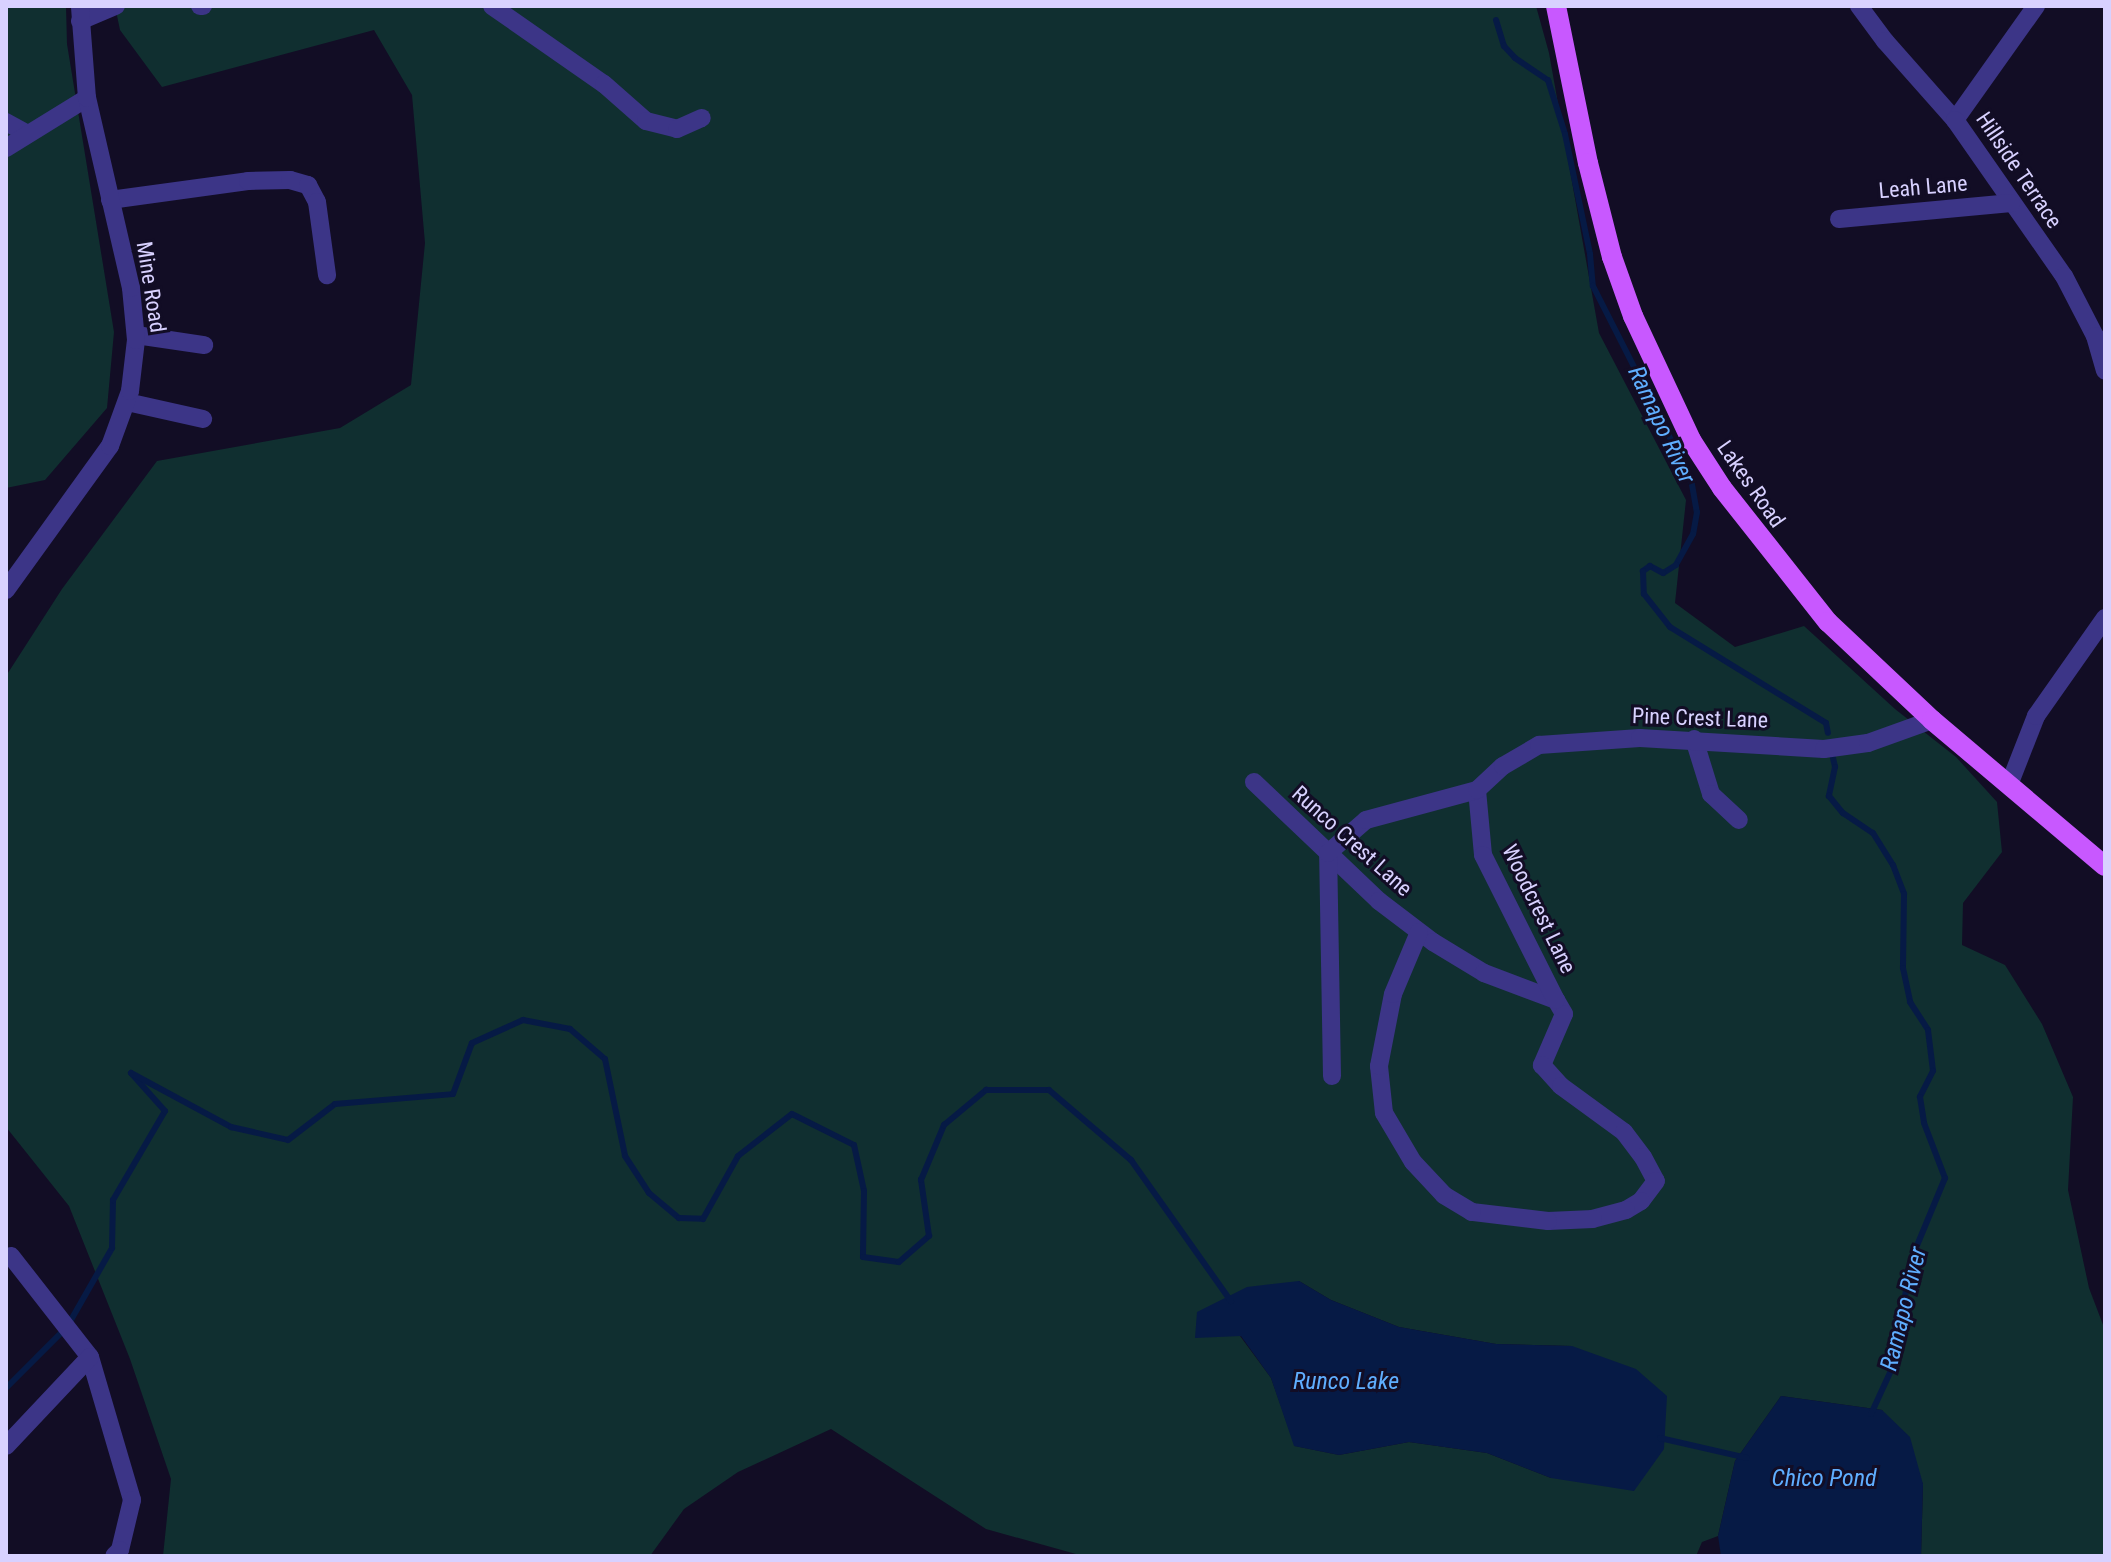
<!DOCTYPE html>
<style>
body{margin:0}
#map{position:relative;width:2111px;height:1562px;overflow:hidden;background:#120d25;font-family:"Roboto Condensed",sans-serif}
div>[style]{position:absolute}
.green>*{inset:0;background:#102f30}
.water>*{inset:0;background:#061a45}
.stream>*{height:6px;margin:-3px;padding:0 3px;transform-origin:3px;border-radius:3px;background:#061a45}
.minor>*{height:18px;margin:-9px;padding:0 9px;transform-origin:9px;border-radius:9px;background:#3c3587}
.major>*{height:20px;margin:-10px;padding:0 10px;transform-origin:10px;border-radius:10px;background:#c858ff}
span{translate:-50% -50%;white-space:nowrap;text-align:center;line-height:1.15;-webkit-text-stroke:6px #120d25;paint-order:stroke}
.street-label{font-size:22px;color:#d8d1ff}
.water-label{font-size:24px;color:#5faeff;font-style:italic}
.frame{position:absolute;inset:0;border:8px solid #d8d1ff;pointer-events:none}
</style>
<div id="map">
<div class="green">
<div style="clip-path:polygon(6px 6px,66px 6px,67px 44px,114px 332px,107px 408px,45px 480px,6px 488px)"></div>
<div style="clip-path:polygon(evenodd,115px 6px,1536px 6px,1549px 53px,1599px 333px,1686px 500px,1675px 603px,1735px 647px,1804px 626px,1895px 709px,1956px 757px,1997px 802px,2002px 852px,1963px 903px,1962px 945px,2005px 965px,2042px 1024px,2073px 1097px,2068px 1190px,2089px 1288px,2105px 1330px,2105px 1556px,1921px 1556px,1923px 1484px,1882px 1410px,1781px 1396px,1735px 1461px,1718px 1536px,1702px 1542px,1696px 1556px,1083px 1556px,986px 1529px,831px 1429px,738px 1472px,684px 1509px,650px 1556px,163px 1556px,171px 1479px,130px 1359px,69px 1206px,6px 1127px,6px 676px,62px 589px,157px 461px,340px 428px,411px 385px,425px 243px,412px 95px,374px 30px,162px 87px,120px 30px,115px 6px,1299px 1281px,1331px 1300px,1399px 1327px,1496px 1344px,1572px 1346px,1551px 1478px,1487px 1453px,1409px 1442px,1339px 1455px,1295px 1446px,1271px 1378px,1240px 1336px,1299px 1281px)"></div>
</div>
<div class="water">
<div style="clip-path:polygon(1299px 1281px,1331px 1300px,1399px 1327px,1496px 1344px,1572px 1346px,1636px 1369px,1667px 1396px,1664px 1449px,1634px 1491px,1551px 1478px,1487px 1453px,1409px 1442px,1339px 1455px,1294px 1446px,1271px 1378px,1241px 1336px,1195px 1338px,1197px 1312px,1247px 1287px)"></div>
<div style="clip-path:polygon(1781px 1396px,1882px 1410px,1910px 1437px,1923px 1484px,1921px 1556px,1721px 1556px,1718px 1536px,1735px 1461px)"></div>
</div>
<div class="stream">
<div style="left:1496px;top:20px;width:27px;rotate:73deg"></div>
<div style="left:1504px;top:46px;width:16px;rotate:47deg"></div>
<div style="left:1515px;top:58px;width:40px;rotate:34deg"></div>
<div style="left:1548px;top:80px;width:57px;rotate:72.5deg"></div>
<div style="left:1565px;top:134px;width:123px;rotate:78.2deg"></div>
<div style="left:1590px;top:254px;width:32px;rotate:85deg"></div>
<div style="left:1593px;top:286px;width:216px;rotate:63.1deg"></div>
<div style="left:1691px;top:479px;width:34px;rotate:80deg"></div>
<div style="left:1697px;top:512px;width:22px;rotate:100deg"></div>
<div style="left:1693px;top:534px;width:35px;rotate:119deg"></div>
<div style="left:1676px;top:565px;width:15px;rotate:148deg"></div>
<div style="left:1663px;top:573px;width:15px;rotate:-152deg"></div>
<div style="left:1650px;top:566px;width:9px;rotate:144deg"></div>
<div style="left:1643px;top:571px;width:23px;rotate:88deg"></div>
<div style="left:1644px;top:594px;width:42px;rotate:51.8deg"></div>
<div style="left:1670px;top:627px;width:183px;rotate:31.6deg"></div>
<div style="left:1826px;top:723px;width:10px;rotate:79deg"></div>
<div style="left:1833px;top:758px;width:9px;rotate:77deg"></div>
<div style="left:1835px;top:767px;width:30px;rotate:102deg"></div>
<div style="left:1829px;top:796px;width:22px;rotate:51deg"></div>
<div style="left:1843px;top:813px;width:36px;rotate:34deg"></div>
<div style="left:1873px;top:833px;width:38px;rotate:58deg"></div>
<div style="left:1893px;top:865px;width:31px;rotate:69deg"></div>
<div style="left:1904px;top:894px;width:74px;rotate:90.8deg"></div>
<div style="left:1903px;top:968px;width:35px;rotate:78deg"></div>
<div style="left:1910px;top:1002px;width:33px;rotate:57deg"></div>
<div style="left:1928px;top:1030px;width:41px;rotate:83deg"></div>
<div style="left:1933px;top:1071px;width:29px;rotate:117deg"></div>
<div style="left:1920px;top:1097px;width:26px;rotate:81deg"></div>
<div style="left:1924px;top:1123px;width:59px;rotate:69.1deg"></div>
<div style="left:1945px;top:1178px;width:89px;rotate:112.5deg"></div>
<div style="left:1911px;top:1260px;width:105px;rotate:99.3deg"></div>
<div style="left:1894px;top:1364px;width:55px;rotate:114.7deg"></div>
<div style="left:6px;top:1388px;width:86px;rotate:-45deg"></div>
<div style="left:67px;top:1327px;width:91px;rotate:-60.3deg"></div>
<div style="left:112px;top:1248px;width:48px;rotate:-88.8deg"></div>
<div style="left:113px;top:1200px;width:103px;rotate:-59.7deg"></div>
<div style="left:165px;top:1111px;width:51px;rotate:-131.8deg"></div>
<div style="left:131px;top:1073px;width:114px;rotate:28.4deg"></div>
<div style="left:231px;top:1127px;width:58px;rotate:12.8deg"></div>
<div style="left:288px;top:1140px;width:59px;rotate:-37.5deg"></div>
<div style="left:335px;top:1104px;width:118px;rotate:-4.8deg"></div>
<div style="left:453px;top:1094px;width:54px;rotate:-69.6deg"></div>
<div style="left:472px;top:1043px;width:56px;rotate:-24.3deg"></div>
<div style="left:523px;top:1020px;width:48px;rotate:10.8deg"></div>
<div style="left:570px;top:1029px;width:46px;rotate:40.6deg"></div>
<div style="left:605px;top:1059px;width:99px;rotate:78.3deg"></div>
<div style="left:625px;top:1156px;width:44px;rotate:57deg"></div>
<div style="left:649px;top:1193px;width:39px;rotate:40deg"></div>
<div style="left:679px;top:1218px;width:24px;rotate:2deg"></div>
<div style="left:703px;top:1219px;width:72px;rotate:-60.9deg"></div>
<div style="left:738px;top:1156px;width:68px;rotate:-37.9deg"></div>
<div style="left:792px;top:1114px;width:69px;rotate:26.6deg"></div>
<div style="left:854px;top:1145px;width:47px;rotate:77.7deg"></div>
<div style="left:864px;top:1191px;width:66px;rotate:90.9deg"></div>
<div style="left:863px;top:1257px;width:36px;rotate:8deg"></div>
<div style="left:899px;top:1262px;width:40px;rotate:-41deg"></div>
<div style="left:929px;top:1236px;width:57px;rotate:-98.1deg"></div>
<div style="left:921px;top:1180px;width:60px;rotate:-67.3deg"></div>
<div style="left:944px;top:1125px;width:55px;rotate:-39.8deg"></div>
<div style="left:986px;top:1090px;width:63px"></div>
<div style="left:1049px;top:1090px;width:108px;rotate:40.5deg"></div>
<div style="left:1131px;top:1160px;width:173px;rotate:54.7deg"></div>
<div style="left:1660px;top:1438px;width:89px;rotate:12.9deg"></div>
</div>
<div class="minor">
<div style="left:200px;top:6px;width:3px"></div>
<div style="left:492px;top:6px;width:136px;rotate:34.9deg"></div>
<div style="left:604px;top:84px;width:56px;rotate:41.4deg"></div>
<div style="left:646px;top:121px;width:32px;rotate:14deg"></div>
<div style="left:677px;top:129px;width:27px;rotate:-24deg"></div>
<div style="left:1859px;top:6px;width:44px;rotate:53.4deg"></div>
<div style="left:1885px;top:41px;width:106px;rotate:48.5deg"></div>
<div style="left:2036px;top:6px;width:140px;rotate:125.4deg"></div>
<div style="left:1955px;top:120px;width:190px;rotate:55.1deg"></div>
<div style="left:2064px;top:276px;width:68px;rotate:62.7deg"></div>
<div style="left:2095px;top:336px;width:36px;rotate:74deg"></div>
<div style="left:80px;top:21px;width:39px;rotate:-23deg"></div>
<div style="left:6px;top:122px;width:23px;rotate:29deg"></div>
<div style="left:6px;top:148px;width:95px;rotate:-31.7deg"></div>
<div style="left:110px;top:200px;width:139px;rotate:-7.8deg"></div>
<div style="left:248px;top:181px;width:42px;rotate:-1.4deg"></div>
<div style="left:290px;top:180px;width:19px;rotate:16deg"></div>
<div style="left:308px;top:185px;width:19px;rotate:62deg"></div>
<div style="left:317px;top:202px;width:74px;rotate:82.2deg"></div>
<div style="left:1839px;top:219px;width:173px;rotate:-5.3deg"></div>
<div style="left:136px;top:335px;width:69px;rotate:8.4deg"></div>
<div style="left:127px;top:402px;width:78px;rotate:12.6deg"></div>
<div style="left:6px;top:590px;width:178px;rotate:-54.2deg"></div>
<div style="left:110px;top:446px;width:59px;rotate:-70deg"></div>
<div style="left:130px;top:391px;width:51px;rotate:-83.3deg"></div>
<div style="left:136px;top:340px;width:52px;rotate:-95.5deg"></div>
<div style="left:131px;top:288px;width:195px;rotate:-103deg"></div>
<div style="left:87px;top:98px;width:92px;rotate:-94.4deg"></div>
<div style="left:1694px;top:739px;width:58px;rotate:72.8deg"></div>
<div style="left:1711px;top:794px;width:38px;rotate:43deg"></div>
<div style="left:1254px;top:782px;width:173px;rotate:43.6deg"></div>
<div style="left:1379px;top:901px;width:68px;rotate:37.2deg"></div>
<div style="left:1433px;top:942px;width:60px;rotate:31.3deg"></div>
<div style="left:1484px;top:973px;width:77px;rotate:20.6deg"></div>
<div style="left:1556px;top:1000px;width:16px;rotate:60deg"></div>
<div style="left:1564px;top:1014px;width:56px;rotate:113.3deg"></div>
<div style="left:1542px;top:1065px;width:28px;rotate:48deg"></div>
<div style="left:1561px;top:1086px;width:78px;rotate:36.1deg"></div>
<div style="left:1624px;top:1132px;width:31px;rotate:53deg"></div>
<div style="left:1643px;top:1157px;width:27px;rotate:62deg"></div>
<div style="left:1656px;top:1181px;width:25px;rotate:127deg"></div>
<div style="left:1641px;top:1201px;width:17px;rotate:149deg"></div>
<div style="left:1626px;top:1210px;width:34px;rotate:165deg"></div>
<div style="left:1593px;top:1219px;width:45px;rotate:177.5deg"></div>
<div style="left:1548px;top:1221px;width:77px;rotate:-173.2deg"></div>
<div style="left:1472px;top:1212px;width:33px;rotate:-149deg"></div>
<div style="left:1444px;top:1195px;width:45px;rotate:-133.2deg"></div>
<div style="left:1413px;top:1162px;width:57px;rotate:-120.6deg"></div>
<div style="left:1384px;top:1113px;width:47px;rotate:-96.1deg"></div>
<div style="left:1379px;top:1066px;width:73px;rotate:-79deg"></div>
<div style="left:1393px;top:994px;width:67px;rotate:-67.2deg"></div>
<div style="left:2009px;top:785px;width:74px;rotate:-68.6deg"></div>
<div style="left:2036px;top:716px;width:120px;rotate:-54.9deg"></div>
<div style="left:1477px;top:790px;width:65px;rotate:84.7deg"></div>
<div style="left:1483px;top:855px;width:162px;rotate:63.3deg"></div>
<div style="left:1332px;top:1076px;width:223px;rotate:-91deg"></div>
<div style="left:1328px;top:853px;width:50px;rotate:-41deg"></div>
<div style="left:1366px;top:820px;width:115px;rotate:-15.1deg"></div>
<div style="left:1477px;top:790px;width:35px;rotate:-43deg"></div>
<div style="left:1503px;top:766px;width:42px;rotate:-30.3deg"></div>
<div style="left:1539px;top:745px;width:101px;rotate:-4deg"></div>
<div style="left:1640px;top:738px;width:184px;rotate:3.4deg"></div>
<div style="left:1824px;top:749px;width:44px;rotate:-7.8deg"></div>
<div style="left:1868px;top:743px;width:68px;rotate:-19.8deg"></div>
<div style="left:11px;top:1256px;width:128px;rotate:52deg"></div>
<div style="left:90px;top:1357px;width:149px;rotate:73.6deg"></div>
<div style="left:132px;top:1500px;width:51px;rotate:103.5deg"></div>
<div style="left:120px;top:1550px;width:8px;rotate:135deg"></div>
<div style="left:6px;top:1446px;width:122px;rotate:-46.7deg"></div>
</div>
<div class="major">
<div style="left:1556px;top:6px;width:160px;rotate:78.5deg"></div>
<div style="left:1588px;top:163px;width:97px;rotate:75.7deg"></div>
<div style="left:1612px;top:257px;width:63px;rotate:70.4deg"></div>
<div style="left:1633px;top:316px;width:137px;rotate:64.9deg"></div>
<div style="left:1691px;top:440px;width:57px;rotate:57.1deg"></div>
<div style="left:1722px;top:488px;width:171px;rotate:51.7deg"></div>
<div style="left:1828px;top:622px;width:143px;rotate:43.3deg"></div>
<div style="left:1932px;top:720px;width:226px;rotate:40.2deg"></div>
</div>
<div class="street-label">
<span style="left:2019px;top:170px;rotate:56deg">Hillside Terrace</span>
<span style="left:1923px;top:187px;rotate:-5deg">Leah Lane</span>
<span style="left:151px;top:287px;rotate:81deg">Mine Road</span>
<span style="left:1751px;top:484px;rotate:55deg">Lakes Road</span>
<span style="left:1700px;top:718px;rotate:2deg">Pine Crest Lane</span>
<span style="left:1352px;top:841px;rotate:42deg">Runco Crest Lane</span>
<span style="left:1539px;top:909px;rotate:64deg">Woodcrest Lane</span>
</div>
<div class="water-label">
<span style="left:1661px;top:425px;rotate:65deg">Ramapo River</span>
<span style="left:1904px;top:1309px;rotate:-76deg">Ramapo River</span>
<span style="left:1346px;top:1382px">Runco Lake</span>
<span style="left:1824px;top:1479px">Chico Pond</span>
</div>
<div class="frame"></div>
</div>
